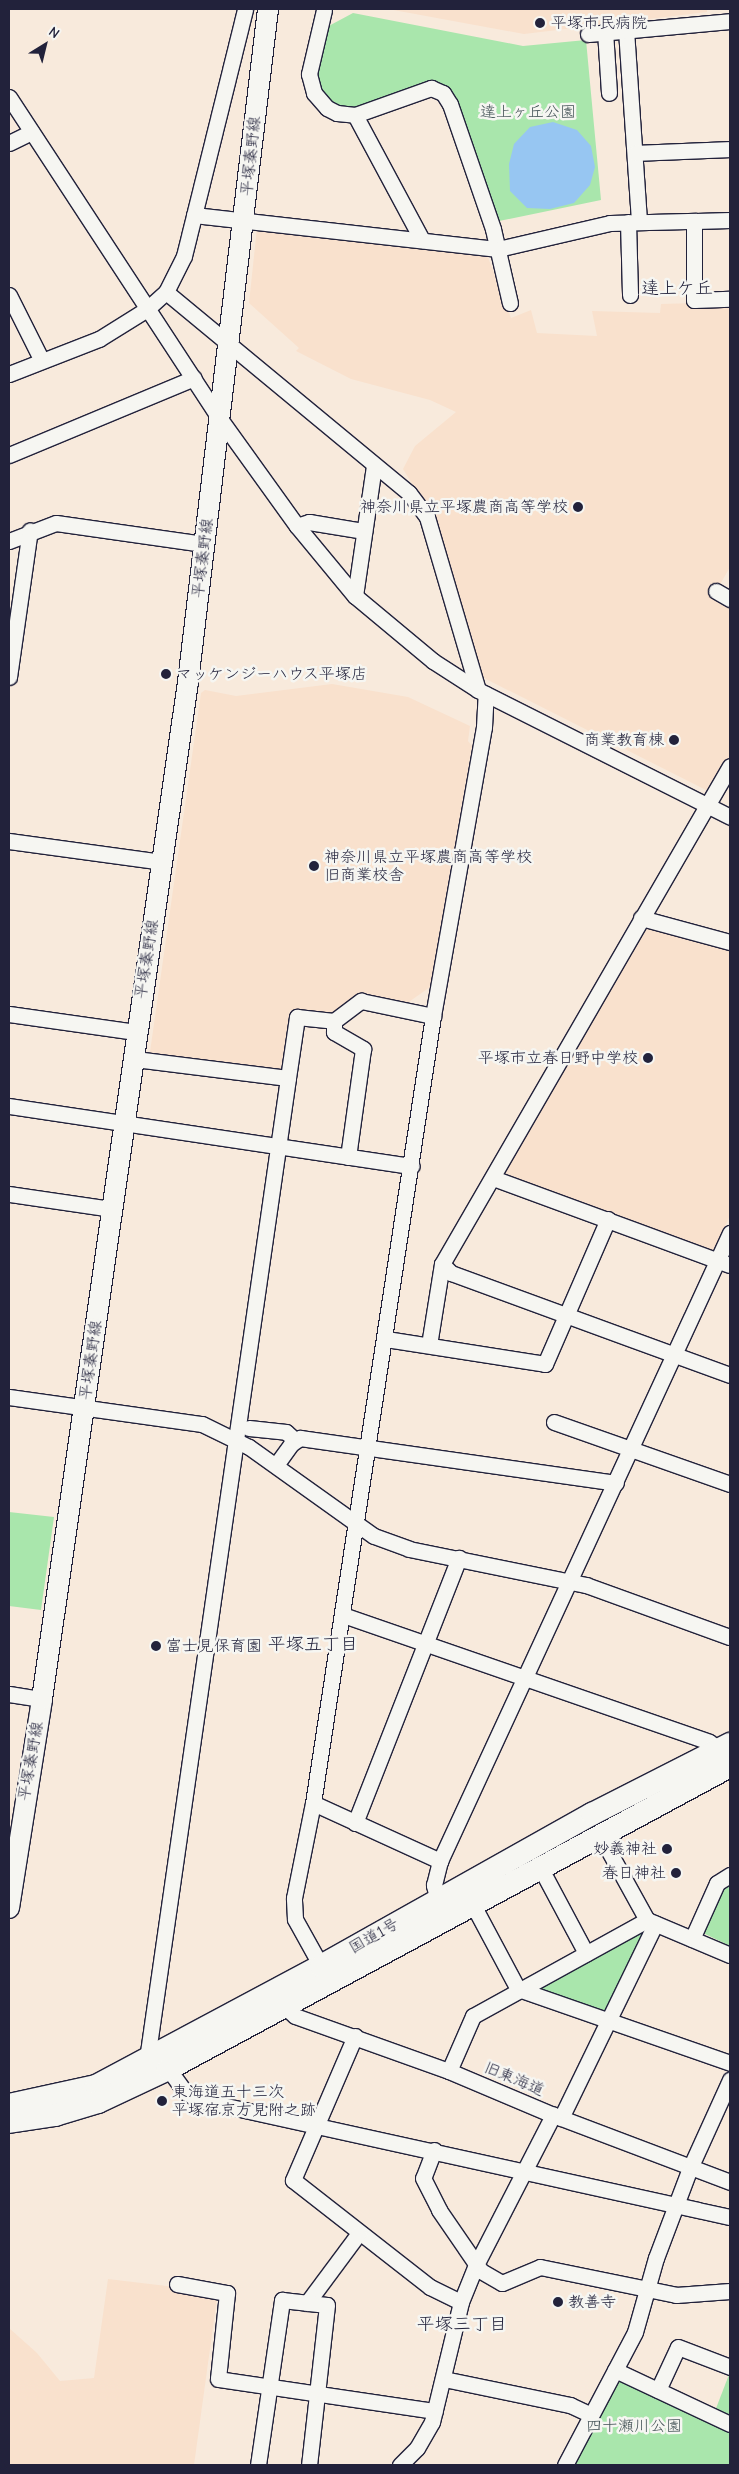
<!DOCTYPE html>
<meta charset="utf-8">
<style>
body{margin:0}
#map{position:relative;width:739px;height:2474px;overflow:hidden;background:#f8eadc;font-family:"Comic Neue","Klee One",sans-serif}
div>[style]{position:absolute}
.built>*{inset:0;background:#f9e1cd}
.green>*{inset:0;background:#a9e6ac}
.water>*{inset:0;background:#97c6f2}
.roads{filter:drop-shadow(1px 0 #22223b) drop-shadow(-1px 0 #22223b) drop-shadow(0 1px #22223b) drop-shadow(0 -1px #22223b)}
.minor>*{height:15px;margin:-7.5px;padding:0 7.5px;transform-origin:7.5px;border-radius:7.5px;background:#f6f6f2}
.major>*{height:20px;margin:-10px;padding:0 10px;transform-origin:10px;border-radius:10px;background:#f6f6f2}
.highway>*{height:22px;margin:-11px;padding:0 11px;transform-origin:11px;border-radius:11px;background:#f6f6f2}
.dots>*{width:14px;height:14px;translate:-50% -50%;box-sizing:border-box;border:2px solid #f6f6f2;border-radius:50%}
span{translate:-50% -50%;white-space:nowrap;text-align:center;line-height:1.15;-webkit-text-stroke:5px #f6f6f2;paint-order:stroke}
.poi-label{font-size:16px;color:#22223b}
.left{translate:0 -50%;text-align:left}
.right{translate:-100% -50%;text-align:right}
.park-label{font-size:16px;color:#445357}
.street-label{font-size:16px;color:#22223b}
.neighbourhood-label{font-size:18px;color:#22223b}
.frame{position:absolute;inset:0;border:10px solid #22223b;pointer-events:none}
.north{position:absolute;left:20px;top:20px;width:50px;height:50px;-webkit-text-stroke:4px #f6f6f2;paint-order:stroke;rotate:36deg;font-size:14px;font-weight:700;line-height:20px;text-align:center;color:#22223b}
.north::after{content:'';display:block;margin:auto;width:18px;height:22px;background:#22223b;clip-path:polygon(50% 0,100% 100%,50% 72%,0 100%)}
</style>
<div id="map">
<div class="built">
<div style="clip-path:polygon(388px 9px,707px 9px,707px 12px,524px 34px)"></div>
<div style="clip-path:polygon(257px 228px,486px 252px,511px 318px,531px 310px,537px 333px,597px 336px,592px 311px,660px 313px,661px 304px,730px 302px,730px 567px,714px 595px,730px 604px,730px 757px,708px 791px,480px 676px,419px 495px,403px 469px,415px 446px,456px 412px,430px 400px,351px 379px,296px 351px,299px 348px,249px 303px)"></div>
<div style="clip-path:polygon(332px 684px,408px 697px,470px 726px,468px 741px,472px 746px,430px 987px,406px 1004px,358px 995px,329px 1015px,290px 1010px,281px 1069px,277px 1071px,153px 1055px,150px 1052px,201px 693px,205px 690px,236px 696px)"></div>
<div style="clip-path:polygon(642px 923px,730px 946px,730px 1215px,714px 1252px,503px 1176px,501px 1171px)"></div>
<div style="clip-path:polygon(108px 2279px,175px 2287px,217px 2298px,194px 2465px,9px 2465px,9px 2328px,37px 2353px,60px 2381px,94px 2378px)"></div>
</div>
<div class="green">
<div style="clip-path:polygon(353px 13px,523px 46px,586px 40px,601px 200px,499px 221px,457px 103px,447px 88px,430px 80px,357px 109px,334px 106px,316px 87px,317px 52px,325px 28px)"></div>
<div style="clip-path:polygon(9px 1512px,54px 1517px,41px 1610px,9px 1606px)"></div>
<div style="clip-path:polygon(730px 1882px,730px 1946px,701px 1932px,720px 1888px)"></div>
<div style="clip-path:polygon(642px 1930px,646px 1933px,608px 2012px,602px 2014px,534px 1987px)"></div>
<div style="clip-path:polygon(730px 2372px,730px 2418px,715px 2411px)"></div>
<div style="clip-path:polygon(616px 2378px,730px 2428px,730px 2465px,570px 2465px)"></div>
</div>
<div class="water">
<div style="clip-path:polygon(553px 122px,577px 130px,591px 146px,595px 167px,590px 185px,574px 203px,550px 209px,527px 208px,510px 191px,509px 164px,514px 144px,530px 127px)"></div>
</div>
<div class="roads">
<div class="minor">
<div style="left:324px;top:10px;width:66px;rotate:103.2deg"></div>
<div style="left:309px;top:74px;width:20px;rotate:75deg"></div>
<div style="left:314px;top:93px;width:20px;rotate:49deg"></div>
<div style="left:327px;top:108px;width:11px;rotate:27deg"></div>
<div style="left:337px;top:113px;width:18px;rotate:6deg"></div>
<div style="left:355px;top:115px;width:81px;rotate:-19.6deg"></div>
<div style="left:431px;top:88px;width:13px;rotate:23deg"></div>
<div style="left:443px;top:93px;width:13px;rotate:58deg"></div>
<div style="left:450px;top:104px;width:132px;rotate:71deg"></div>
<div style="left:493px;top:229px;width:76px;rotate:77.1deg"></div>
<div style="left:626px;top:30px;width:192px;rotate:86.1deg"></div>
<div style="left:605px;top:31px;width:62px;rotate:86.3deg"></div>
<div style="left:588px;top:34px;width:143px;rotate:-5.2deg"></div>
<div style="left:9px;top:97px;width:385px;rotate:56.8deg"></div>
<div style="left:220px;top:419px;width:132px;rotate:54.3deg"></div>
<div style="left:297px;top:526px;width:91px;rotate:50.4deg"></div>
<div style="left:355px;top:596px;width:102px;rotate:39.8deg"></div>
<div style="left:433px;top:661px;width:54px;rotate:32.8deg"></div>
<div style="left:478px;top:690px;width:282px;rotate:26.7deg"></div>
<div style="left:355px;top:115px;width:142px;rotate:61.8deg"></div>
<div style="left:9px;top:143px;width:25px;rotate:-26deg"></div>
<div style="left:635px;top:153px;width:95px;rotate:-2.4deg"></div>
<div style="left:194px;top:215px;width:306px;rotate:6.4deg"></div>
<div style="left:498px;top:249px;width:115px;rotate:-13.1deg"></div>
<div style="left:610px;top:223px;width:120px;rotate:-1.4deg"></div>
<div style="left:694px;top:221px;width:79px;rotate:90deg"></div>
<div style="left:694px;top:300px;width:36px;rotate:-2deg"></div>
<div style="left:628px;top:222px;width:73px;rotate:88.4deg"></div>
<div style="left:166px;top:292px;width:315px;rotate:39.6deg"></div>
<div style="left:409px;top:493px;width:30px;rotate:53deg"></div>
<div style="left:427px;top:517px;width:180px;rotate:73.6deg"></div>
<div style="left:9px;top:295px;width:72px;rotate:63.4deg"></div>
<div style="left:9px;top:374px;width:97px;rotate:-21.3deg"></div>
<div style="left:99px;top:339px;width:57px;rotate:-32deg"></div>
<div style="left:147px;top:309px;width:25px;rotate:-42deg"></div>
<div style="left:166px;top:292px;width:40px;rotate:-63.4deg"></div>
<div style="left:184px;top:256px;width:254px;rotate:-76.1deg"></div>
<div style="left:9px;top:455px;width:200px;rotate:-22.6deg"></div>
<div style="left:297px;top:526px;width:13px;rotate:-18deg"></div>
<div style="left:309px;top:522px;width:56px;rotate:9.3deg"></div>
<div style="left:9px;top:541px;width:50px;rotate:-21deg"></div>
<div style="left:56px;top:523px;width:149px;rotate:8.1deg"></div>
<div style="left:716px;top:591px;width:16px;rotate:30deg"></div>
<div style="left:355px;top:596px;width:132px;rotate:-81.7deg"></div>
<div style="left:9px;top:677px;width:148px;rotate:-81.9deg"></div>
<div style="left:9px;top:841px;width:154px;rotate:7.8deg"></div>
<div style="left:641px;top:918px;width:92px;rotate:15.1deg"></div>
<div style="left:9px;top:1014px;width:128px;rotate:8.1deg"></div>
<div style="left:334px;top:1021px;width:11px;rotate:90deg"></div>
<div style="left:334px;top:1032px;width:34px;rotate:30deg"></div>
<div style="left:363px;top:1049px;width:109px;rotate:97.9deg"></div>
<div style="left:135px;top:1059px;width:154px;rotate:7.1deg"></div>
<div style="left:288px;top:1078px;width:62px;rotate:-81.6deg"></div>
<div style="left:297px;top:1017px;width:37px;rotate:6deg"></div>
<div style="left:334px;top:1021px;width:34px;rotate:-37deg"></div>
<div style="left:361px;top:1001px;width:74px;rotate:11.8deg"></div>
<div style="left:9px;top:1106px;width:407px;rotate:8.5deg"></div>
<div style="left:493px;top:1178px;width:252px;rotate:20.2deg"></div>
<div style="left:9px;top:1194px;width:104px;rotate:8.3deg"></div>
<div style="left:442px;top:1264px;width:13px;rotate:45deg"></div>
<div style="left:451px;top:1273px;width:297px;rotate:20.1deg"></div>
<div style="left:386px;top:1339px;width:161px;rotate:8.9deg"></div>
<div style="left:545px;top:1364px;width:158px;rotate:-66.5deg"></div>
<div style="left:429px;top:1345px;width:82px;rotate:-80.9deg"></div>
<div style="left:442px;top:1264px;width:575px;rotate:-59.96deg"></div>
<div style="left:9px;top:1397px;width:195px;rotate:8deg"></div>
<div style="left:202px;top:1424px;width:52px;rotate:26.1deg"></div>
<div style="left:249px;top:1447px;width:153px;rotate:35.5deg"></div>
<div style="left:374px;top:1536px;width:37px;rotate:20deg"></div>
<div style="left:409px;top:1549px;width:181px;rotate:11.5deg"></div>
<div style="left:586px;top:1585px;width:153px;rotate:19.9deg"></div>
<div style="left:554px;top:1422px;width:187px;rotate:19.4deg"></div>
<div style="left:249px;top:1428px;width:37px;rotate:6deg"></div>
<div style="left:286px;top:1432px;width:12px;rotate:42deg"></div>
<div style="left:276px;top:1465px;width:26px;rotate:-54deg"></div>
<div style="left:291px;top:1444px;width:11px;rotate:-34deg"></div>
<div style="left:300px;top:1438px;width:319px;rotate:8.1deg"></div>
<div style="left:343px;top:1615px;width:387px;rotate:19.1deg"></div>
<div style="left:709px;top:1742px;width:12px;rotate:35deg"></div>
<div style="left:9px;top:1694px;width:33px;rotate:9deg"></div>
<div style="left:313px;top:1803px;width:140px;rotate:24.5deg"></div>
<div style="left:355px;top:1823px;width:285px;rotate:-68.6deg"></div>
<div style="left:600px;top:1835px;width:97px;rotate:61.1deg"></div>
<div style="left:647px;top:1920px;width:90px;rotate:22.9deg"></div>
<div style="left:540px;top:1867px;width:98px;rotate:61.9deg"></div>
<div style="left:472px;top:1903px;width:98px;rotate:61.9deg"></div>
<div style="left:518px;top:1989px;width:225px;rotate:19.2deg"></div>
<div style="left:440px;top:1908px;width:24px;rotate:-105deg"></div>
<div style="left:434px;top:1885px;width:25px;rotate:-76deg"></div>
<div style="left:440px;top:1861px;width:692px;rotate:-65.21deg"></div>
<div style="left:692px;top:1939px;width:61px;rotate:-65.9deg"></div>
<div style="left:717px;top:1883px;width:15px;rotate:-32deg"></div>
<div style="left:321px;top:1966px;width:54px;rotate:-119deg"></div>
<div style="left:295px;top:1919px;width:21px;rotate:-93deg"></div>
<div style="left:294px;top:1898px;width:97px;rotate:-78.7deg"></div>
<div style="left:313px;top:1803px;width:796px;rotate:-81.33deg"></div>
<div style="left:433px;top:1016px;width:293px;rotate:-80deg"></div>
<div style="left:484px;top:727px;width:33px;rotate:-87deg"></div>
<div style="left:285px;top:2007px;width:13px;rotate:42deg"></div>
<div style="left:295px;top:2016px;width:164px;rotate:19.7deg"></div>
<div style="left:449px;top:2071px;width:113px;rotate:22.9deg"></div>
<div style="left:553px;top:2115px;width:189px;rotate:20.7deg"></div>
<div style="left:355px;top:2036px;width:157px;rotate:113.3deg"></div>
<div style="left:293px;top:2180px;width:174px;rotate:38deg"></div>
<div style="left:430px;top:2287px;width:34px;rotate:26deg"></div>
<div style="left:147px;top:2059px;width:991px;rotate:-81.82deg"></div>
<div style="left:164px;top:2063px;width:36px;rotate:54deg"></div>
<div style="left:185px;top:2092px;width:16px;rotate:30deg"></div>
<div style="left:199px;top:2100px;width:544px;rotate:12.43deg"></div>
<div style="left:449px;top:2071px;width:60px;rotate:-66.4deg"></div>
<div style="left:473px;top:2016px;width:199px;rotate:-28.9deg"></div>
<div style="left:561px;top:2118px;width:216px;rotate:-64.1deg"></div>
<div style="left:434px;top:2150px;width:30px;rotate:111deg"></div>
<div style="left:423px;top:2178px;width:36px;rotate:63deg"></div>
<div style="left:439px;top:2210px;width:74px;rotate:55.5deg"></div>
<div style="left:481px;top:2271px;width:24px;rotate:30deg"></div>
<div style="left:502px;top:2283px;width:41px;rotate:-22.8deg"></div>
<div style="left:540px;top:2267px;width:139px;rotate:11.6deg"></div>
<div style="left:676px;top:2295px;width:54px;rotate:-4.2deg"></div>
<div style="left:177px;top:2284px;width:51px;rotate:10.2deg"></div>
<div style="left:227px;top:2293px;width:86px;rotate:96deg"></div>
<div style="left:218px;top:2379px;width:219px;rotate:8.4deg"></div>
<div style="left:307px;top:2303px;width:87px;rotate:-53.4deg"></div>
<div style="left:615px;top:2370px;width:127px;rotate:25.2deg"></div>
<div style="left:444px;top:2379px;width:129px;rotate:11.7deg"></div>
<div style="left:570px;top:2405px;width:23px;rotate:25deg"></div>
<div style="left:658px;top:2390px;width:47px;rotate:-65.1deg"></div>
<div style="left:678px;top:2347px;width:56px;rotate:21deg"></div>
<div style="left:258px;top:2465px;width:167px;rotate:-81.7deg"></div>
<div style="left:282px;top:2300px;width:45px;rotate:6.3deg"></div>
<div style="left:327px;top:2305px;width:161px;rotate:96.4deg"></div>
<div style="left:400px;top:2465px;width:24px;rotate:-45deg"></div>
<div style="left:417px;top:2448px;width:30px;rotate:-60deg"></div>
<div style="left:432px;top:2422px;width:123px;rotate:-76.4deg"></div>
<div style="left:461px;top:2302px;width:40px;rotate:-68deg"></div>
<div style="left:476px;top:2265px;width:169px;rotate:-62.8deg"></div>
<div style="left:565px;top:2465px;width:150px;rotate:-62.2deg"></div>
<div style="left:635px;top:2332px;width:77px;rotate:-74.2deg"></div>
<div style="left:656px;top:2258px;width:96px;rotate:-69.3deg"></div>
<div style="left:690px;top:2168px;width:97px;rotate:-65.6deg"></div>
</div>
<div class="major">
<div style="left:9px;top:1908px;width:212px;rotate:-81deg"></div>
<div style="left:42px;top:1699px;width:1027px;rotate:-81.83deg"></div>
<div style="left:188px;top:682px;width:678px;rotate:-83.22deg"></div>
</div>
<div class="highway">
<div style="left:9px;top:2105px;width:89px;rotate:-12.3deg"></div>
<div style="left:96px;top:2086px;width:255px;rotate:-28.1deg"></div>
<div style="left:321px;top:1966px;width:311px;rotate:-29.3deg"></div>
<div style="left:592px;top:1814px;width:155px;rotate:-26.9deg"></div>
<div style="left:9px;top:2122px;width:47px;rotate:-8.7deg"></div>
<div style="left:55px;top:2115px;width:45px;rotate:-16.8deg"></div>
<div style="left:98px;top:2102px;width:77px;rotate:-25.2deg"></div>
<div style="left:168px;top:2069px;width:638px;rotate:-28.33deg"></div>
</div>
</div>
<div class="dots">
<div style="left:540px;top:23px;background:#22223b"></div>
<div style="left:578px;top:507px;background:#22223b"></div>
<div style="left:166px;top:674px;background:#22223b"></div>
<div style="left:674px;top:740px;background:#22223b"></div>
<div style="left:314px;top:866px;background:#22223b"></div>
<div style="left:648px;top:1058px;background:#22223b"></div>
<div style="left:156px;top:1646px;background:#22223b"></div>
<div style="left:667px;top:1849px;background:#22223b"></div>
<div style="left:676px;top:1873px;background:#22223b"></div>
<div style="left:162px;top:2101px;background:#22223b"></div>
<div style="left:558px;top:2302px;background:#22223b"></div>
</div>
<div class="poi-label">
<span class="left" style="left:551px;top:23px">平塚市民病院</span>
<span class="right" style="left:568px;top:507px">神奈川県立平塚農商高等学校</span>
<span class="left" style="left:176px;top:674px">マッケンジーハウス平塚店</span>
<span class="right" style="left:664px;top:740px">商業教育棟</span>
<span class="left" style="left:324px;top:866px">神奈川県立平塚農商高等学校<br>旧商業校舎</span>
<span class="right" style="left:638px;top:1058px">平塚市立春日野中学校</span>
<span class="left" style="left:166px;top:1646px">富士見保育園</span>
<span class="right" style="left:657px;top:1849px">妙義神社</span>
<span class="right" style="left:666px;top:1873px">春日神社</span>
<span class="left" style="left:172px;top:2101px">東海道五十三次<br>平塚宿京方見附之跡</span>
<span class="left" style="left:568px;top:2302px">教善寺</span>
</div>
<div class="park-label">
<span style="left:528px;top:112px">達上ヶ丘公園</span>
<span style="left:634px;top:2426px">四十瀬川公園</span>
</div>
<div class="street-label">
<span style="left:251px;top:156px;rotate:-84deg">平塚秦野線</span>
<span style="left:203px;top:558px;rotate:-83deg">平塚秦野線</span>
<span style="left:147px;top:959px;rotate:-81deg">平塚秦野線</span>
<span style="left:91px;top:1360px;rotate:-82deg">平塚秦野線</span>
<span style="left:31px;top:1761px;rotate:-80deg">平塚秦野線</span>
<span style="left:374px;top:1936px;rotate:-30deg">国道1号</span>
<span style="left:514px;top:2079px;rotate:23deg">旧東海道</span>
</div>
<div class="neighbourhood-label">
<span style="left:677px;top:289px">達上ケ丘</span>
<span style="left:313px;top:1645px">平塚五丁目</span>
<span style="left:462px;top:2325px">平塚三丁目</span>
</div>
<div class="frame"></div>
<div class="north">N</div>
</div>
